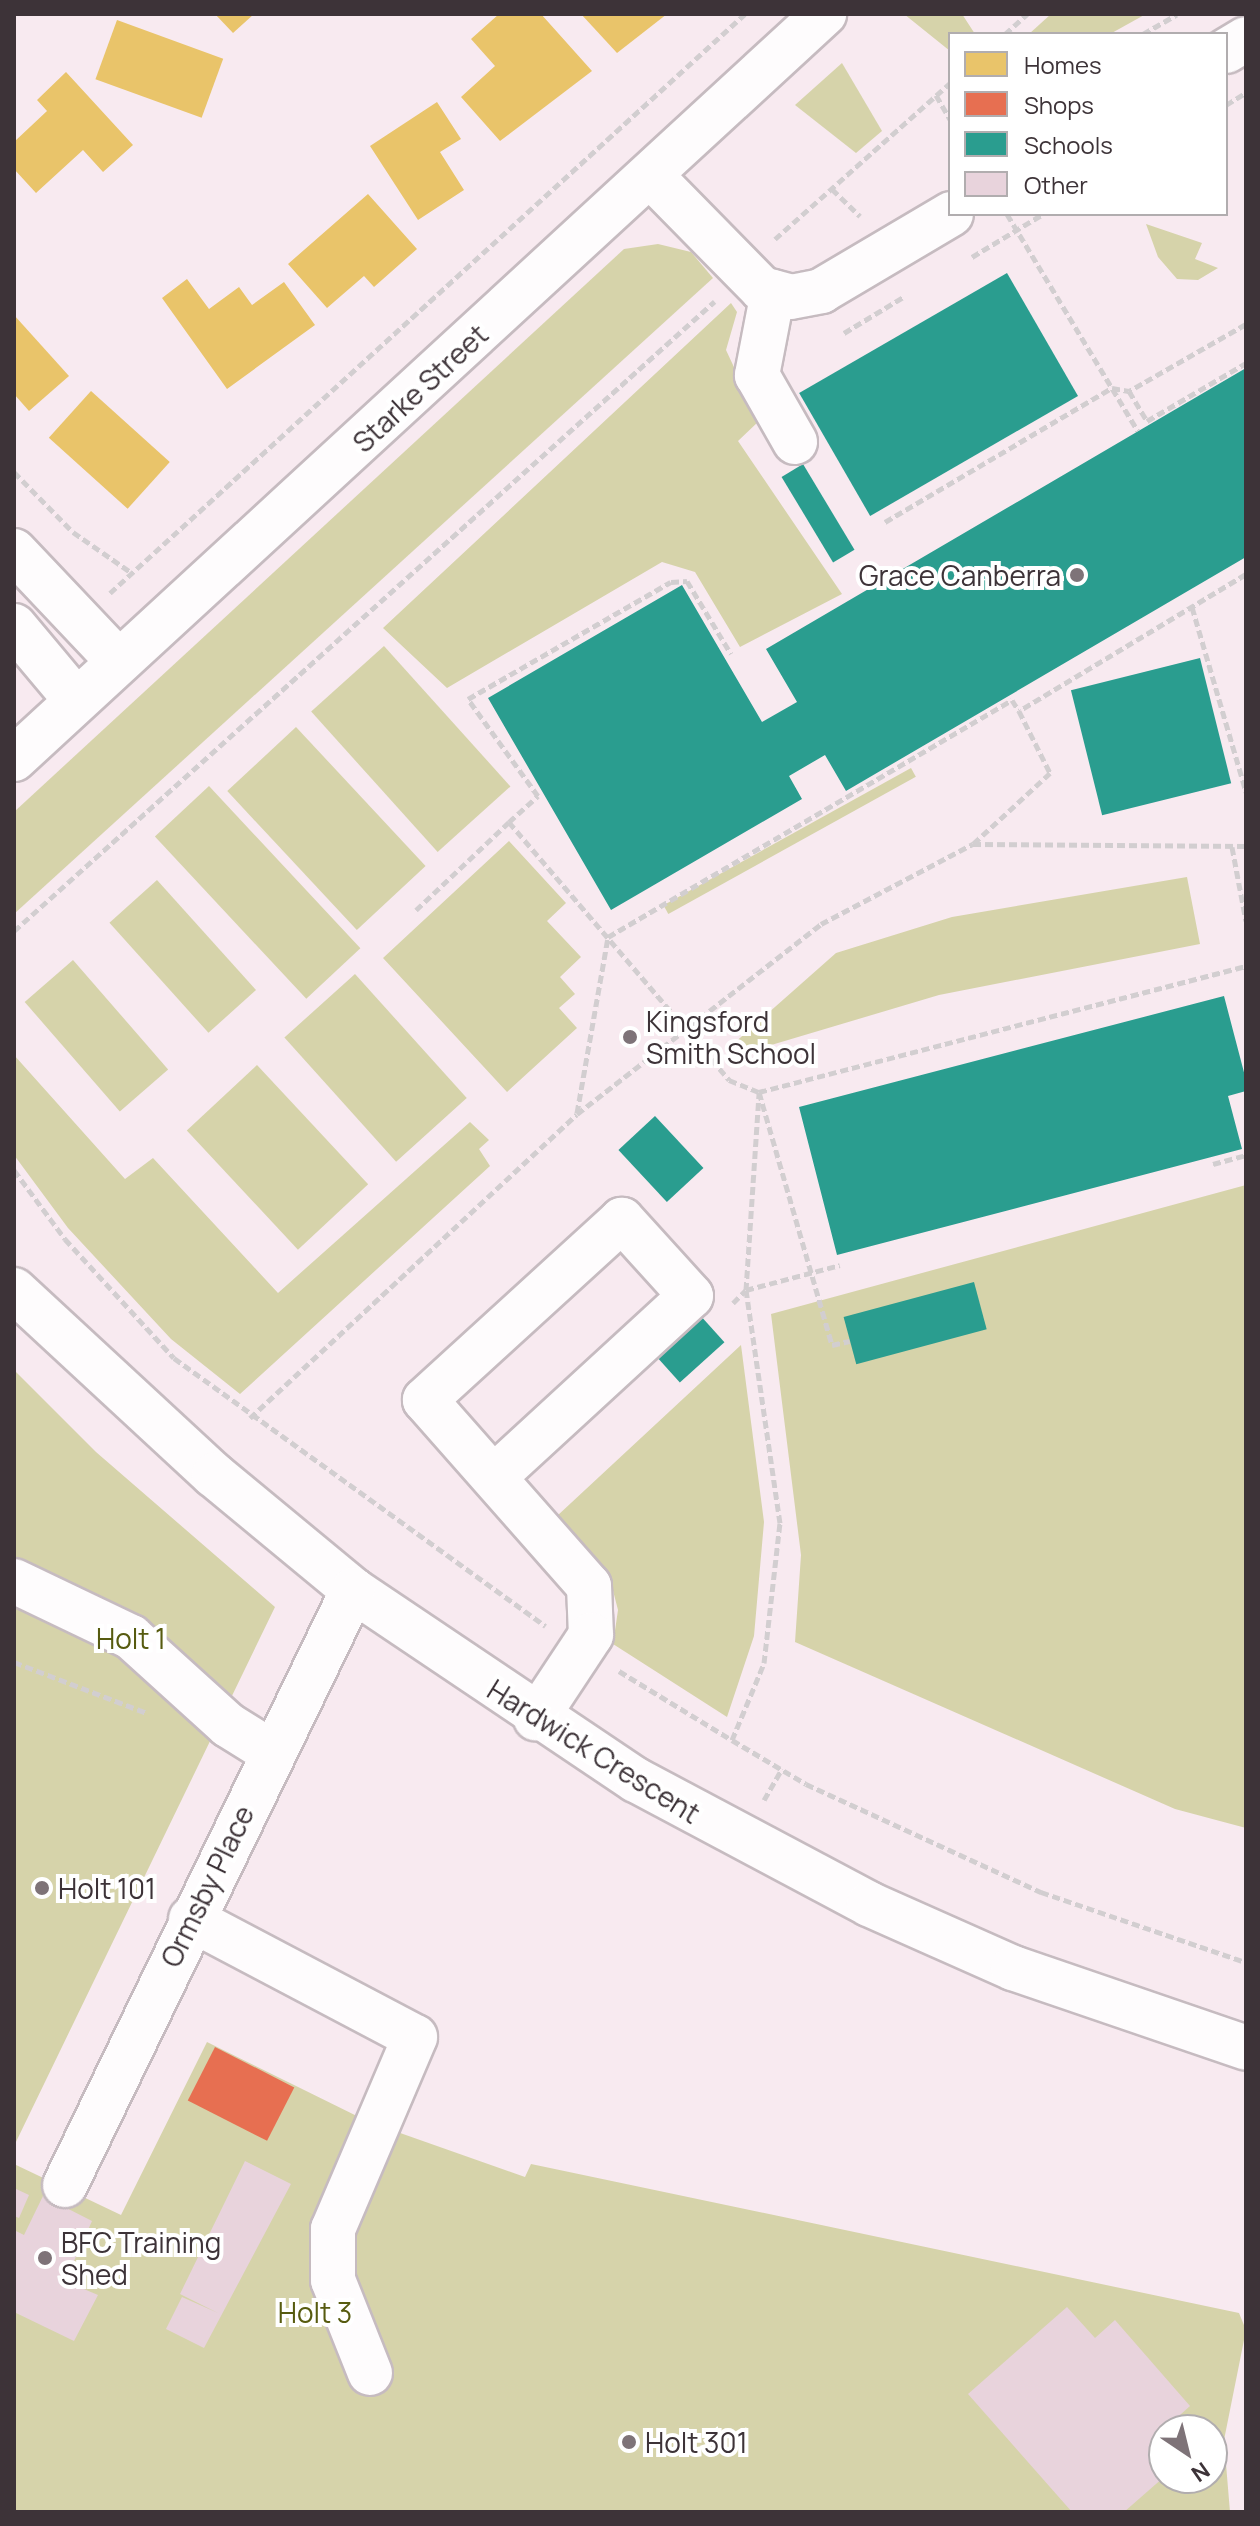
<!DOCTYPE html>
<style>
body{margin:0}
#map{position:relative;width:1260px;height:2526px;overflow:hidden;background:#f8eaf0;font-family:Manrope,sans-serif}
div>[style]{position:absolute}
.green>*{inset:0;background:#d6d3aa;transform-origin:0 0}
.homes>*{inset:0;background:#e9c46a;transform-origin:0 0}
.shops>*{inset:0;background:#e76f51;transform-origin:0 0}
.schools>*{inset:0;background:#2a9d8f;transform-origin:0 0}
.building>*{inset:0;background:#e8d3dc}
.path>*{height:5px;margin-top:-2.5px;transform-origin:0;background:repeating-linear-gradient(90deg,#d2ced0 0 8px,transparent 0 12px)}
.roads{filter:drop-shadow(2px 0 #c6bbc0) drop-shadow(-2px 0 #c6bbc0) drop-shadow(0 2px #c6bbc0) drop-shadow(0 -2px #c6bbc0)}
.minor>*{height:44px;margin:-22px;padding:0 22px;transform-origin:22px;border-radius:22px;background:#fefcfd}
.dots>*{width:22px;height:22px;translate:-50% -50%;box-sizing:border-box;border:4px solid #fff;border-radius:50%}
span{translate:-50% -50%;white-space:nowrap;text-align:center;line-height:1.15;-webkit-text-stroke:8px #fff;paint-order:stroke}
.street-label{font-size:28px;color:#3d3338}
.poi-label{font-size:28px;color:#3d3338}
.right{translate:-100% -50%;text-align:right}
.left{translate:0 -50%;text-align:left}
.park-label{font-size:28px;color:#575b10}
.frame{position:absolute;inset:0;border:16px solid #3d3338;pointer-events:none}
.legend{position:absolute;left:948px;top:32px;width:280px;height:184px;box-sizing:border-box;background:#fff;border:2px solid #b1adaf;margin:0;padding:10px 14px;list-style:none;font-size:24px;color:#3d3338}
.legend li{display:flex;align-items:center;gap:16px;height:40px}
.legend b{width:40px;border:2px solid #b1adaf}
.north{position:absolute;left:1148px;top:2414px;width:80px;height:80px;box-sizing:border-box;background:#fff;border:2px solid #b1adaf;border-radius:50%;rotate:145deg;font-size:22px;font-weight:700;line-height:32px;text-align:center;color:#3d3338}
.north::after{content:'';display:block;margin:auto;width:28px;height:36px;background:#7e7378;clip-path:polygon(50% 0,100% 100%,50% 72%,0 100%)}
</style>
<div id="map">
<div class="green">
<div style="clip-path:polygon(904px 14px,962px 14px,975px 34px,950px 34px,950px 51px)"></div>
<div style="clip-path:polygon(1051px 14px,1146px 14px,1110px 34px,1029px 34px)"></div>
<div style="clip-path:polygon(842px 63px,882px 131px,856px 153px,795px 105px)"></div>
<div style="clip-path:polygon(1146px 224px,1202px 243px,1195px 259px,1218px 268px,1198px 280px,1177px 279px,1158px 257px)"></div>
<div style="clip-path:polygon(658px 244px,691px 252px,713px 278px,14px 914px,14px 812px,624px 249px)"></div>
<div style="clip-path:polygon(731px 303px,737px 312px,726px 350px,759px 421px,738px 441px,842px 594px,740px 647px,695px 572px,662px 562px,447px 688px,383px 628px)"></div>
<div style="left:384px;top:646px;width:189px;height:98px;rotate:48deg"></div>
<div style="left:296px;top:727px;width:190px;height:94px;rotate:47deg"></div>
<div style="left:911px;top:768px;width:10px;height:283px;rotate:61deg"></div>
<div style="left:209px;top:786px;width:222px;height:74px;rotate:47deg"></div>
<div style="clip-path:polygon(509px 841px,566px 903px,547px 921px,581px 957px,560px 977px,575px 994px,559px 1008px,577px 1028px,507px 1092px,383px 958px)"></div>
<div style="clip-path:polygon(1187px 877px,1200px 944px,939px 995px,731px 1057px,732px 1045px,836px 953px,952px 917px)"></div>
<div style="left:157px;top:880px;width:148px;height:64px;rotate:48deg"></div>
<div style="left:73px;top:960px;width:145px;height:64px;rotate:49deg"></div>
<div style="left:355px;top:974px;width:167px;height:95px;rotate:48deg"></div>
<div style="clip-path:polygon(14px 1055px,125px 1179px,153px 1158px,278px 1293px,470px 1122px,489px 1140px,479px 1149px,490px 1166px,240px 1394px,171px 1339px,68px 1228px,14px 1155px)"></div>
<div style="left:257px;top:1065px;width:163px;height:96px;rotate:47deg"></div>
<div style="clip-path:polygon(1246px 1185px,1246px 1828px,1175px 1809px,795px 1642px,801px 1555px,771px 1314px)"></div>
<div style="clip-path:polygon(741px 1345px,764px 1522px,754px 1636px,727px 1717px,613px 1644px,618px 1610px,609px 1575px,557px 1516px)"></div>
<div style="clip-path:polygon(14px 1370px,96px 1452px,275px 1607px,14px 2146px)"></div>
<div style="clip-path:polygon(evenodd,207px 2042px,369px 2122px,525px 2177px,531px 2164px,1239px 2313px,1246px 2330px,1224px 2440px,1230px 2512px,14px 2512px,14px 2164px,121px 2215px,207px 2042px,1164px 2430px,1212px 2430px,1212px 2478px,1164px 2478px,1164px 2430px)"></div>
</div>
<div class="homes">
<div style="clip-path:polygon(215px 14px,254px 14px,233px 33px)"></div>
<div style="clip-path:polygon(499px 14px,541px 14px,592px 71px,500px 141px,461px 97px,495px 66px,471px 39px)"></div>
<div style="clip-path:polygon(581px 14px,667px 14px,617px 53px)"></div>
<div style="left:117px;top:20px;width:113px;height:63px;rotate:20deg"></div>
<div style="clip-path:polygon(66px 72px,133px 145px,103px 172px,83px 150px,36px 193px,14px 169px,14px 142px,47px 111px,37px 100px)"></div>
<div style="clip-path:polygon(437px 102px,461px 139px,440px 152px,464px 190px,418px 220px,370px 146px)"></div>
<div style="clip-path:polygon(368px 194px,417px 249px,374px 287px,364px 276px,327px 308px,288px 264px)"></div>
<div style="clip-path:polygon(187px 279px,209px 309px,239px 287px,252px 305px,284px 282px,315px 325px,227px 389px,162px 298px)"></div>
<div style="clip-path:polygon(14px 315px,69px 376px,29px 411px,14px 394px)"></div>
<div style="left:91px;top:391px;width:106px;height:63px;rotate:42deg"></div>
</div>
<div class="shops">
<div style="left:215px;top:2047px;width:89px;height:60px;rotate:27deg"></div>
</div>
<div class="schools">
<div style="left:1007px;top:273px;width:142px;height:240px;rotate:60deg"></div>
<div style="clip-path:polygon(1246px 368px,1246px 557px,846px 791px,825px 755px,789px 776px,802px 799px,611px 910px,488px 698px,682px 585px,762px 722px,797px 702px,766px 649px)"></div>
<div style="left:803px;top:464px;width:100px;height:25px;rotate:59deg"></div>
<div style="left:1200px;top:658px;width:129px;height:133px;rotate:76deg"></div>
<div style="clip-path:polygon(1224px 996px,1246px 1080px,1246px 1091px,1228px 1096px,1242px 1149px,837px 1255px,799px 1107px)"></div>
<div style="left:655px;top:1116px;width:71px;height:50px;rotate:47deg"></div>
<div style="left:974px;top:1282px;width:49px;height:135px;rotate:75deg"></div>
<div style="left:699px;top:1314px;width:38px;height:60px;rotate:48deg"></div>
</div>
<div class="building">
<div style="clip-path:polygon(245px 2161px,291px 2184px,204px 2348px,166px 2329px,182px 2297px,218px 2313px,180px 2294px)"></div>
<div style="clip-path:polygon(14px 2188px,29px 2195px,19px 2218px,14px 2216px)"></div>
<div style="clip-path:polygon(43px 2196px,92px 2221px,65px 2281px,98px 2295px,74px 2341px,14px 2312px,14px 2230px,24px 2235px)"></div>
<div style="clip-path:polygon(1067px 2307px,1095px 2338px,1115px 2320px,1190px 2406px,1170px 2424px,1175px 2430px,1164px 2430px,1164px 2477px,1124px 2512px,1072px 2512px,968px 2394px)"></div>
</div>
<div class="path">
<div style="left:1005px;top:34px;width:30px;rotate:-42deg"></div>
<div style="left:1143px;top:34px;width:39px;rotate:-30deg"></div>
<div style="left:936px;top:95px;width:28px;rotate:60deg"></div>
<div style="left:1226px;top:105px;width:22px;rotate:-32deg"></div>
<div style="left:832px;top:189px;width:39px;rotate:44deg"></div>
<div style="left:1007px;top:214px;width:253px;rotate:58.9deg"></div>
<div style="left:775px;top:239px;width:234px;rotate:-41.7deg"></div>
<div style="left:972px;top:257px;width:83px;rotate:-31.2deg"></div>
<div style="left:1246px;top:324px;width:135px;rotate:150.2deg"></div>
<div style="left:1129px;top:391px;width:35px;rotate:59deg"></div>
<div style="left:1147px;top:421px;width:115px;rotate:-30.4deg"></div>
<div style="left:844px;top:333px;width:71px;rotate:-31.2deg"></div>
<div style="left:14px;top:472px;width:84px;rotate:45.5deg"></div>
<div style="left:73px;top:532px;width:72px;rotate:34.8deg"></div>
<div style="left:885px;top:522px;width:264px;rotate:-30.6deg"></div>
<div style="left:1112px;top:388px;width:17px;rotate:10deg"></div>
<div style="left:1246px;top:574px;width:265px;rotate:148.9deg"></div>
<div style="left:1019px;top:711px;width:69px;rotate:63.4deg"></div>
<div style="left:1050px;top:773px;width:105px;rotate:137.3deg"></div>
<div style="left:973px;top:844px;width:273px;rotate:0.4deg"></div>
<div style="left:110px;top:593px;width:859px;rotate:-42.36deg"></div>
<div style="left:1192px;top:607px;width:193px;rotate:73.7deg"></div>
<div style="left:509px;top:822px;width:39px;rotate:-42deg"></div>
<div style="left:538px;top:796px;width:120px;rotate:-125.8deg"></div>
<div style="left:468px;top:699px;width:234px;rotate:-30deg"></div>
<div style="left:671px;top:582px;width:16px;rotate:-4deg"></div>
<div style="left:687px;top:581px;width:85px;rotate:58.9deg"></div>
<div style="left:1232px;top:847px;width:75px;rotate:79.3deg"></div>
<div style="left:416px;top:910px;width:128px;rotate:-43.4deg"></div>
<div style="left:509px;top:822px;width:339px;rotate:49.5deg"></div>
<div style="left:729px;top:1080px;width:32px;rotate:22deg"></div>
<div style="left:759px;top:1092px;width:503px;rotate:-14.51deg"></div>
<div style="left:14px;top:931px;width:942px;rotate:-41.95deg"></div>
<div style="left:577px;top:1113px;width:179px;rotate:-80deg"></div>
<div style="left:608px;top:937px;width:468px;rotate:-30.4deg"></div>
<div style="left:1012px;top:700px;width:13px;rotate:58deg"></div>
<div style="left:1213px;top:1164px;width:34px;rotate:-15deg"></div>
<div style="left:14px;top:1170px;width:86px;rotate:53.5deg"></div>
<div style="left:65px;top:1239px;width:161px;rotate:47.5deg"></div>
<div style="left:174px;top:1358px;width:458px;rotate:35.8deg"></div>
<div style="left:733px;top:1303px;width:18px;rotate:-45deg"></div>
<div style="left:746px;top:1290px;width:198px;rotate:-86.2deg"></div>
<div style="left:759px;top:1092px;width:263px;rotate:73.9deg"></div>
<div style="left:832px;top:1345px;width:18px;rotate:-13deg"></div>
<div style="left:250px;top:1418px;width:446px;rotate:-42.9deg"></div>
<div style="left:577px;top:1114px;width:309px;rotate:-37.9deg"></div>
<div style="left:821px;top:924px;width:172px;rotate:-27.8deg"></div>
<div style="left:14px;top:1662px;width:142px;rotate:21deg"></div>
<div style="left:619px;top:1671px;width:132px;rotate:31.4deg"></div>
<div style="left:732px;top:1740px;width:83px;rotate:-67.4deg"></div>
<div style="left:764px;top:1663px;width:141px;rotate:-83.5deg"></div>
<div style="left:780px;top:1523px;width:235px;rotate:-98.3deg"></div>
<div style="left:746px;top:1290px;width:97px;rotate:-14.9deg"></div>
<div style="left:732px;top:1740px;width:86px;rotate:30.7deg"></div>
<div style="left:806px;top:1784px;width:259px;rotate:24.7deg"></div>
<div style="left:1041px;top:1892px;width:217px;rotate:18.9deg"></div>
<div style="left:764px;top:1800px;width:36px;rotate:-60deg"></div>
</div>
<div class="roads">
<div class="minor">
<div style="left:1226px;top:51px;width:23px;rotate:-31deg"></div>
<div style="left:650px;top:175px;width:160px;rotate:45.5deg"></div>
<div style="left:762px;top:289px;width:30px;rotate:15deg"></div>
<div style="left:791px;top:297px;width:31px;rotate:-11deg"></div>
<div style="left:821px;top:291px;width:151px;rotate:-30.6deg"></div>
<div style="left:773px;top:292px;width:85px;rotate:100.9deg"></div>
<div style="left:757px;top:375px;width:77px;rotate:60.4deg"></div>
<div style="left:14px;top:551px;width:151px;rotate:46.6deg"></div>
<div style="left:14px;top:626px;width:97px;rotate:50deg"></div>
<div style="left:14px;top:759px;width:1101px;rotate:-42.61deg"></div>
<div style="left:14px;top:1290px;width:272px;rotate:42.8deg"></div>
<div style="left:214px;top:1475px;width:180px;rotate:39.6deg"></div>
<div style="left:353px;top:1590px;width:341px;rotate:33.9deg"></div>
<div style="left:636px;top:1780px;width:264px;rotate:28deg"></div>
<div style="left:869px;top:1904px;width:158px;rotate:24deg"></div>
<div style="left:1013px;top:1968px;width:246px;rotate:18.9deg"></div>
<div style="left:495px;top:1476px;width:266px;rotate:-42.6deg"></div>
<div style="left:691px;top:1296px;width:103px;rotate:-132.2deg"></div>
<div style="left:622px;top:1220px;width:267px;rotate:137.6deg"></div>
<div style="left:425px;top:1400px;width:248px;rotate:48.6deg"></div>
<div style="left:589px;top:1586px;width:49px;rotate:87.7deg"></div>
<div style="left:591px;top:1635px;width:100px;rotate:123.5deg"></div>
<div style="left:14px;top:1581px;width:130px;rotate:25.6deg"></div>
<div style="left:131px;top:1637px;width:131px;rotate:42.2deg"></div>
<div style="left:228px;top:1725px;width:53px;rotate:31.9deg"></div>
<div style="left:191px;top:1919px;width:253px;rotate:27.8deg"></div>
<div style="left:415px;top:2037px;width:209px;rotate:113.1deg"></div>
<div style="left:333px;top:2229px;width:51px;rotate:90deg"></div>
<div style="left:333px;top:2280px;width:100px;rotate:68.3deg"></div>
<div style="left:65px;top:2185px;width:661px;rotate:-64.17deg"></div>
</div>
</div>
<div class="dots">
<div style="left:1077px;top:575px;background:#7e7378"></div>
<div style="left:630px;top:1037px;background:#7e7378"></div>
<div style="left:42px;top:1888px;background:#7e7378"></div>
<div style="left:45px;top:2258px;background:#7e7378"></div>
<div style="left:629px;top:2442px;background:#7e7378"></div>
</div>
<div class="street-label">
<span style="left:420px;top:388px;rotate:-43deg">Starke Street</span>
<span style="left:594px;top:1751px;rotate:32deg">Hardwick Crescent</span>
<span style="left:207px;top:1886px;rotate:-64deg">Ormsby Place</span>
</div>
<div class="poi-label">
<span class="right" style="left:1061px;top:575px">Grace Canberra</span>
<span class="left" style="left:646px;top:1037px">Kingsford<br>Smith School</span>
<span class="left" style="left:58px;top:1888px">Holt 101</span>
<span class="left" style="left:61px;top:2258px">BFC Training<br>Shed</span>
<span class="left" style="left:645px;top:2442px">Holt 301</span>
</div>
<div class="park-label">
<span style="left:131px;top:1638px">Holt 1</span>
<span style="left:315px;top:2312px">Holt 3</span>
</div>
<div class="frame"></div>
<ul class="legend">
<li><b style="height:22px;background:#e9c46a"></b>Homes</li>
<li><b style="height:22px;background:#e76f51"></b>Shops</li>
<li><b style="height:22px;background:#2a9d8f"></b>Schools</li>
<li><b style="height:22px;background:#e8d3dc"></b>Other</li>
</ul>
<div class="north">N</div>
</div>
